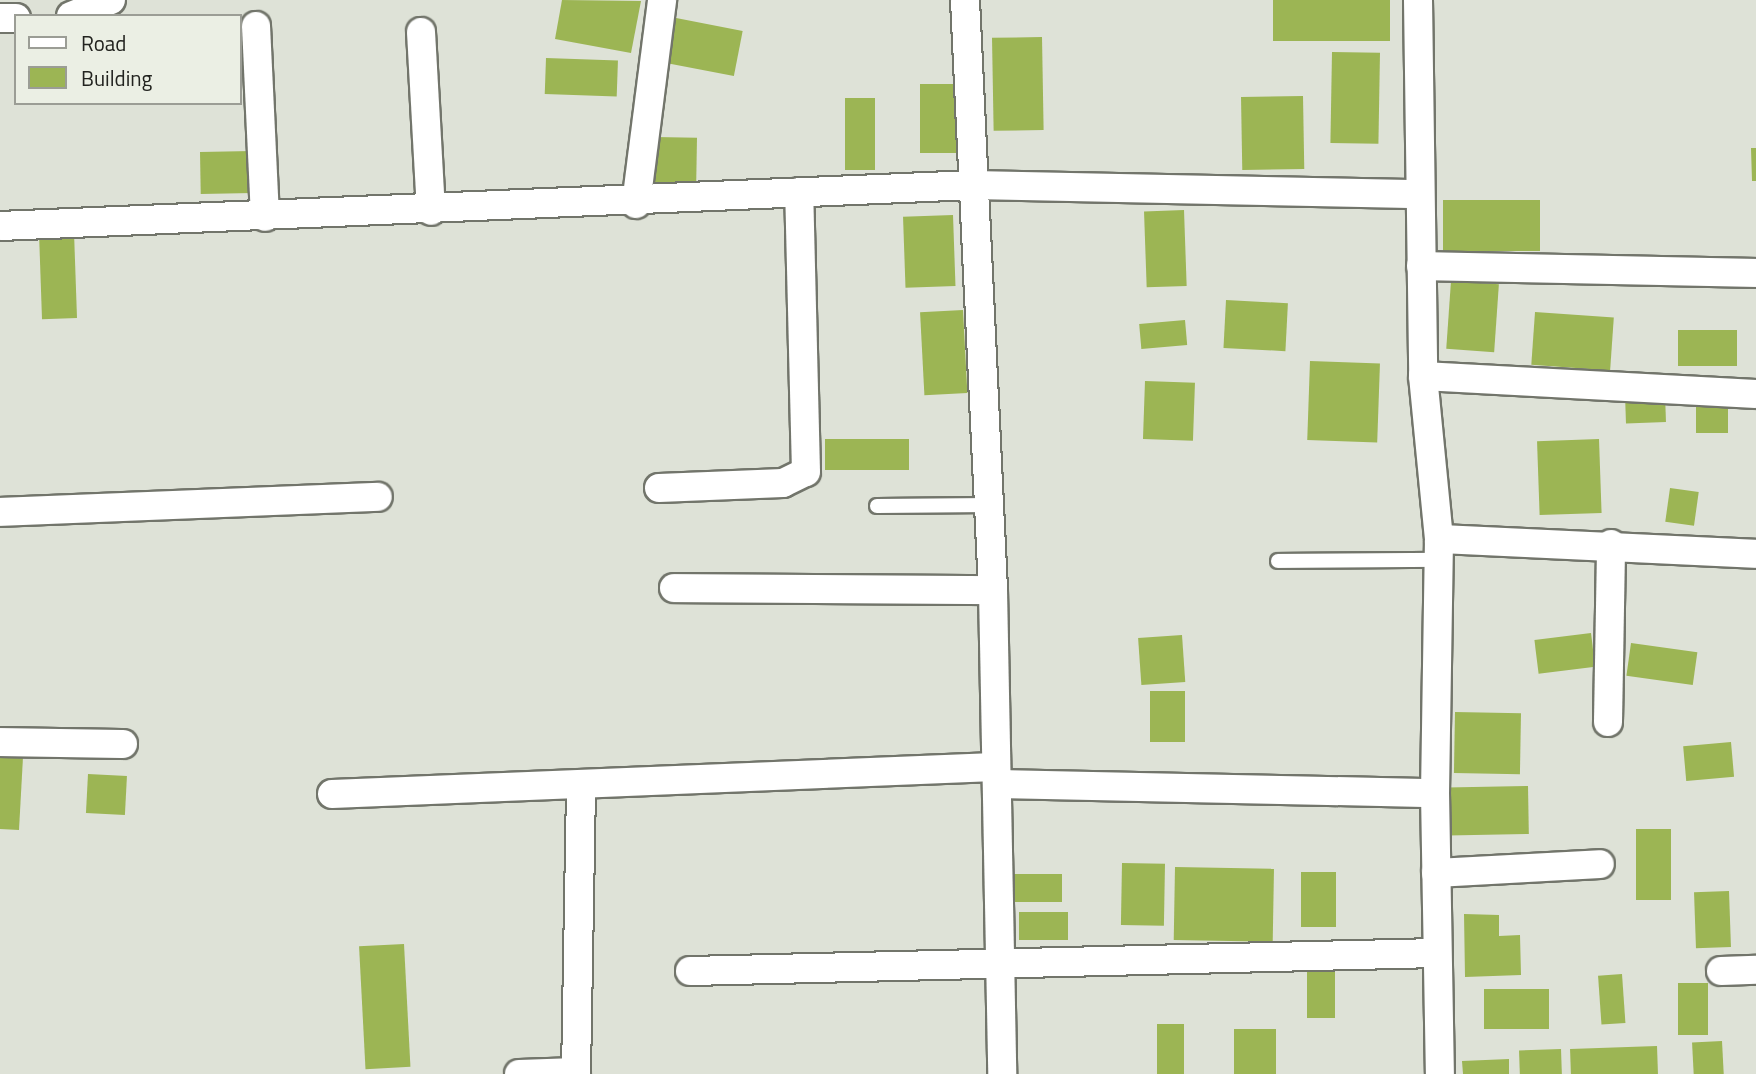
<!DOCTYPE html>
<style>
body{margin:0}
#map{position:relative;width:1756px;height:1074px;overflow:hidden;background:#dee2d7;font-family:"Titillium Web",sans-serif}
div>[style]{position:absolute}
.building>*{inset:0;background:#9cb554;transform-origin:0 0}
.roads{filter:drop-shadow(2px 0 #72756b) drop-shadow(-2px 0 #72756b) drop-shadow(0 2px #72756b) drop-shadow(0 -2px #72756b)}
.service>*{height:14px;margin:-7px;padding:0 7px;transform-origin:7px;border-radius:7px;background:#fff}
.minor>*{height:28px;margin:-14px;padding:0 14px;transform-origin:14px;border-radius:14px;background:#fff}
span{translate:-50% -50%;white-space:nowrap;text-align:center;line-height:1.15;-webkit-text-stroke:7px #ebefe4;paint-order:stroke}
.legend{position:absolute;left:14px;top:14px;width:228px;height:91px;box-sizing:border-box;background:#ebefe4;border:2px solid #9b9d95;margin:0;padding:9px 12px;list-style:none;font-size:21px;color:#22231f}
.legend li{display:flex;align-items:center;gap:14px;height:35px}
.legend b{width:35px;border:2px solid #9b9d95}
</style>
<div id="map">
<div class="building">
<div style="clip-path:polygon(562px 0,641px 1px,631px 53px,555px 39px)"></div>
<div style="left:1273px;top:0;width:117px;height:41px"></div>
<div style="left:671px;top:17px;width:73px;height:46px;rotate:11deg"></div>
<div style="left:1042px;top:37px;width:93px;height:50px;rotate:89deg"></div>
<div style="left:1332px;top:52px;width:48px;height:91px;rotate:1deg"></div>
<div style="left:546px;top:58px;width:72px;height:36px;rotate:2deg"></div>
<div style="left:920px;top:84px;width:38px;height:69px"></div>
<div style="left:1303px;top:96px;width:73px;height:62px;rotate:89deg"></div>
<div style="left:845px;top:98px;width:30px;height:72px"></div>
<div style="left:655px;top:137px;width:42px;height:50px;rotate:1deg"></div>
<div style="clip-path:polygon(1751px 148px,1756px 148px,1756px 181px,1752px 181px)"></div>
<div style="left:252px;top:151px;width:42px;height:52px;rotate:89deg"></div>
<div style="left:1540px;top:200px;width:51px;height:97px;rotate:90deg"></div>
<div style="left:1184px;top:210px;width:76px;height:40px;rotate:88deg"></div>
<div style="left:953px;top:215px;width:71px;height:50px;rotate:88deg"></div>
<div style="left:74px;top:232px;width:86px;height:35px;rotate:88deg"></div>
<div style="left:1451px;top:281px;width:48px;height:68px;rotate:4deg"></div>
<div style="left:1226px;top:300px;width:62px;height:48px;rotate:3deg"></div>
<div style="left:963px;top:310px;width:83px;height:43px;rotate:87deg"></div>
<div style="left:1535px;top:312px;width:79px;height:53px;rotate:4deg"></div>
<div style="left:1185px;top:320px;width:25px;height:46px;rotate:85deg"></div>
<div style="left:1678px;top:330px;width:59px;height:36px"></div>
<div style="left:1310px;top:361px;width:70px;height:79px;rotate:2deg"></div>
<div style="left:1145px;top:381px;width:50px;height:58px;rotate:2deg"></div>
<div style="left:1665px;top:394px;width:28px;height:40px;rotate:88deg"></div>
<div style="left:1696px;top:398px;width:32px;height:35px"></div>
<div style="left:825px;top:439px;width:84px;height:31px"></div>
<div style="left:1599px;top:439px;width:74px;height:62px;rotate:88deg"></div>
<div style="left:1670px;top:488px;width:29px;height:34px;rotate:8deg"></div>
<div style="left:1591px;top:633px;width:34px;height:57px;rotate:83deg"></div>
<div style="left:1182px;top:635px;width:47px;height:44px;rotate:86deg"></div>
<div style="left:1631px;top:643px;width:67px;height:33px;rotate:8deg"></div>
<div style="left:1150px;top:691px;width:35px;height:51px"></div>
<div style="left:1455px;top:712px;width:66px;height:61px;rotate:1deg"></div>
<div style="left:1731px;top:742px;width:35px;height:48px;rotate:85deg"></div>
<div style="clip-path:polygon(0 756px,23px 757px,19px 830px,0 829px)"></div>
<div style="left:88px;top:774px;width:39px;height:39px;rotate:3deg"></div>
<div style="left:1528px;top:786px;width:48px;height:81px;rotate:89deg"></div>
<div style="left:1671px;top:829px;width:71px;height:35px;rotate:90deg"></div>
<div style="left:1122px;top:863px;width:43px;height:62px;rotate:1deg"></div>
<div style="left:1175px;top:867px;width:99px;height:73px;rotate:1deg"></div>
<div style="left:1301px;top:872px;width:35px;height:55px"></div>
<div style="left:1008px;top:874px;width:54px;height:28px"></div>
<div style="left:1729px;top:891px;width:56px;height:35px;rotate:88deg"></div>
<div style="left:1019px;top:912px;width:49px;height:28px"></div>
<div style="clip-path:polygon(1464px 914px,1499px 915px,1499px 936px,1520px 935px,1521px 975px,1465px 977px)"></div>
<div style="left:404px;top:944px;width:123px;height:45px;rotate:87deg"></div>
<div style="left:1307px;top:971px;width:28px;height:47px"></div>
<div style="left:1622px;top:974px;width:49px;height:24px;rotate:86deg"></div>
<div style="left:1678px;top:983px;width:30px;height:52px"></div>
<div style="left:1484px;top:989px;width:65px;height:40px"></div>
<div style="left:1157px;top:1024px;width:27px;height:50px"></div>
<div style="left:1234px;top:1029px;width:42px;height:45px"></div>
<div style="left:1722px;top:1041px;width:33px;height:30px;rotate:87deg"></div>
<div style="left:1657px;top:1046px;width:28px;height:87px;rotate:88deg"></div>
<div style="left:1561px;top:1049px;width:25px;height:42px;rotate:88deg"></div>
<div style="clip-path:polygon(1509px 1059px,1509px 1074px,1463px 1074px,1462px 1061px)"></div>
</div>
<div class="roads">
<div class="service">
<div style="left:877px;top:506px;width:113px;rotate:-0.5deg"></div>
<div style="left:1278px;top:561px;width:161px;rotate:-0.4deg"></div>
</div>
<div class="minor">
<div style="left:965px;top:0;width:591px;rotate:87.28deg"></div>
<div style="left:993px;top:590px;width:484px;rotate:88.9deg"></div>
<div style="left:1418px;top:0;width:376px;rotate:89.2deg"></div>
<div style="left:1423px;top:376px;width:164px;rotate:84.4deg"></div>
<div style="left:1439px;top:539px;width:254px;rotate:90.9deg"></div>
<div style="left:1435px;top:793px;width:281px;rotate:89deg"></div>
<div style="left:71px;top:16px;width:43px;rotate:-21.8deg"></div>
<div style="left:0;top:18px;width:16px"></div>
<div style="left:256px;top:26px;width:191px;rotate:87.3deg"></div>
<div style="left:421px;top:32px;width:179px;rotate:86.8deg"></div>
<div style="left:636px;top:204px;width:206px;rotate:-82.7deg"></div>
<div style="left:0;top:226px;width:976px;rotate:-2.41deg"></div>
<div style="left:975px;top:185px;width:445px;rotate:1.2deg"></div>
<div style="left:1421px;top:266px;width:335px;rotate:1.2deg"></div>
<div style="left:1423px;top:376px;width:333px;rotate:3.1deg"></div>
<div style="left:659px;top:488px;width:124px;rotate:-2.3deg"></div>
<div style="left:783px;top:483px;width:25px;rotate:-26deg"></div>
<div style="left:806px;top:472px;width:280px;rotate:-91.4deg"></div>
<div style="left:0;top:512px;width:378px;rotate:-2.3deg"></div>
<div style="left:1439px;top:539px;width:317px;rotate:2.7deg"></div>
<div style="left:674px;top:588px;width:319px;rotate:0.4deg"></div>
<div style="left:1608px;top:722px;width:178px;rotate:-89deg"></div>
<div style="left:0;top:742px;width:123px;rotate:0.9deg"></div>
<div style="left:998px;top:784px;width:437px;rotate:1.2deg"></div>
<div style="left:332px;top:794px;width:663px;rotate:-2.34deg"></div>
<div style="left:1436px;top:873px;width:164px;rotate:-3.1deg"></div>
<div style="left:690px;top:971px;width:747px;rotate:-1.38deg"></div>
<div style="left:1721px;top:971px;width:35px;rotate:-2deg"></div>
<div style="left:519px;top:1074px;width:57px;rotate:-2deg"></div>
<div style="left:576px;top:1074px;width:287px;rotate:-89deg"></div>
</div>
</div>
<ul class="legend">
<li><b style="height:9px;background:#fff"></b>Road</li>
<li><b style="height:19px;background:#9cb554"></b>Building</li>
</ul>
</div>
